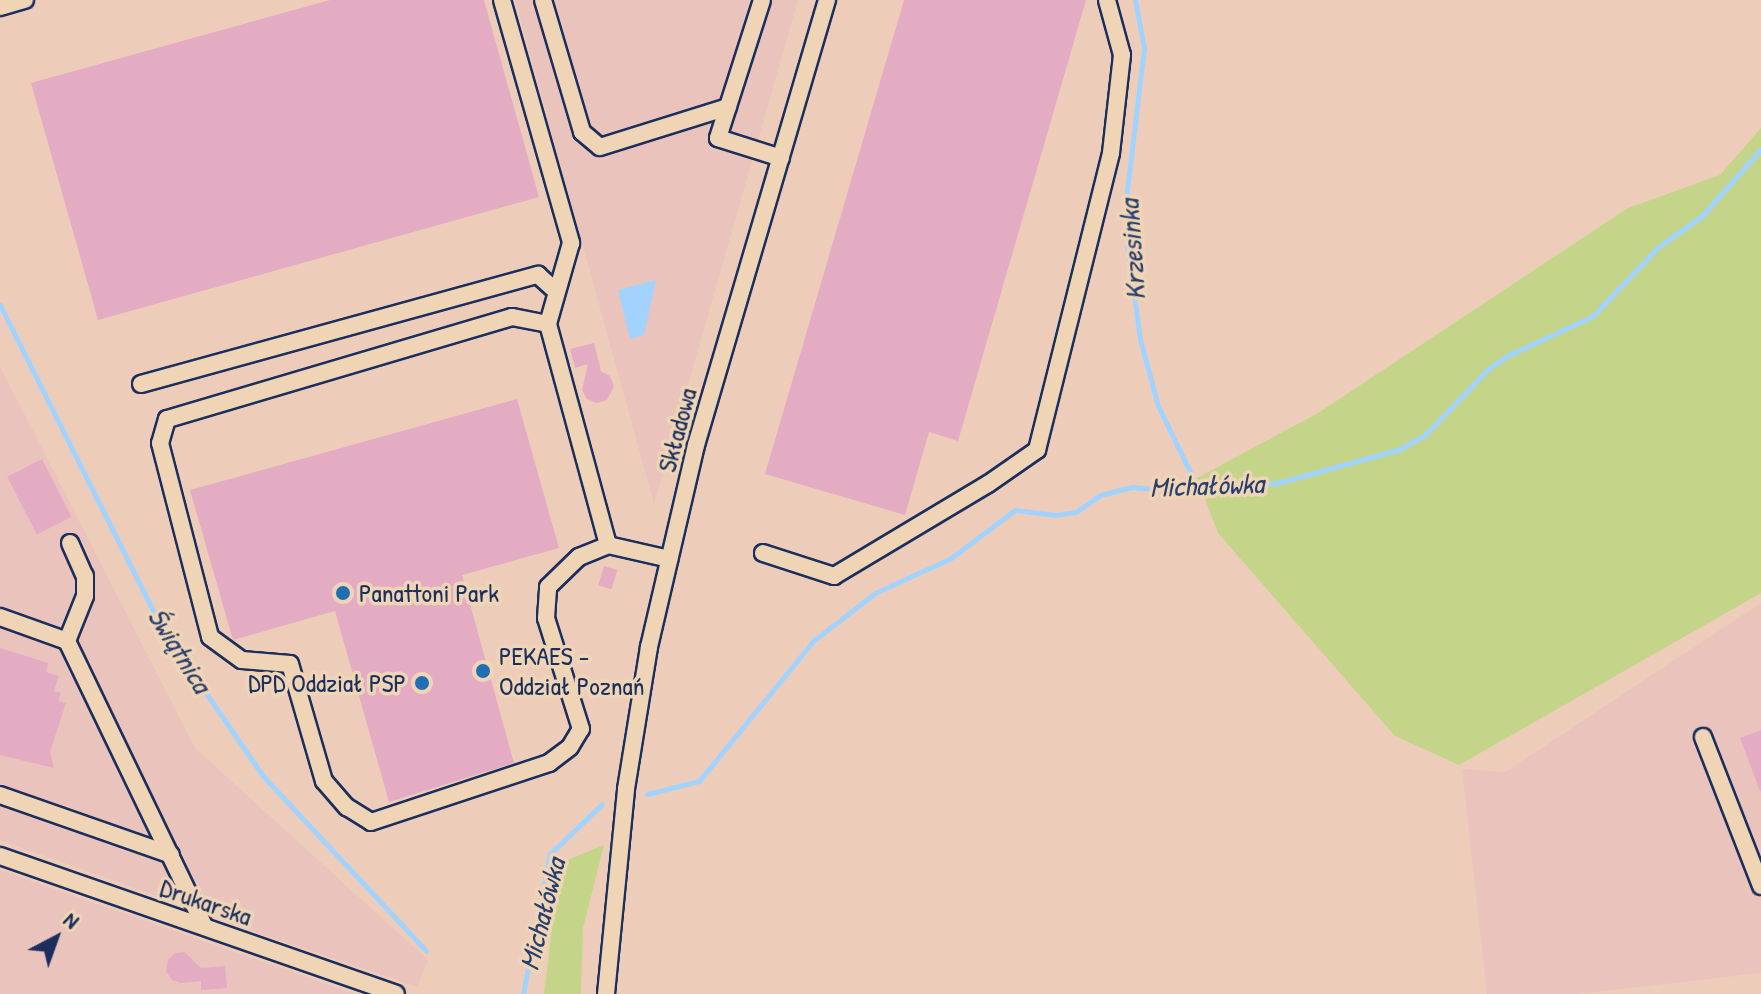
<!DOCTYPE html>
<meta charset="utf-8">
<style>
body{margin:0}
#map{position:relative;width:1761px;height:994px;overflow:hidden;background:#edcdb9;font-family:"Patrick Hand",sans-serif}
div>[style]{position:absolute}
.built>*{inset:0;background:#eac3bc}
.green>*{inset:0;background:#c4d589}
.water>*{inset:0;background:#a2d3ff}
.stream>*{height:5px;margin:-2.5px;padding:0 2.5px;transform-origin:2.5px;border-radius:2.5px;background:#a2d3ff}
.building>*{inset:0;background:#e3acc3;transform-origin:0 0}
.roads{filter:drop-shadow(2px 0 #1b2f5e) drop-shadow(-2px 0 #1b2f5e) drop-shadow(0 2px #1b2f5e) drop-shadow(0 -2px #1b2f5e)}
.minor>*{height:16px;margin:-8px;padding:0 8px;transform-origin:8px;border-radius:8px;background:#efd5b6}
.dots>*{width:22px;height:22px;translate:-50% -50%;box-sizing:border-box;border:4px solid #efd5b6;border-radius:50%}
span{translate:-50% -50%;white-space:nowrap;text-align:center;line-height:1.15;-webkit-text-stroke:7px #efd5b6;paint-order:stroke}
.street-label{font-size:26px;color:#1b2f5e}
.poi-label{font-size:26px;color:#1b2f5e}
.left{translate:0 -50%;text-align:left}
.right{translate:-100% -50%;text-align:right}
.water-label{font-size:28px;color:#283f6e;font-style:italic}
.north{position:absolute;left:16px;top:898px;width:80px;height:80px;-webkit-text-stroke:6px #efd5b6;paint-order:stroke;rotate:41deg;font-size:22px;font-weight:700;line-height:32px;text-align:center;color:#1b2f5e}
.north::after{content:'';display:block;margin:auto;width:28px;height:36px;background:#1b2f5e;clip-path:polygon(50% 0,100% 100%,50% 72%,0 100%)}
</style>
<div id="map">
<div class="built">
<div style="clip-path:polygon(515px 0,798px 0,654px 504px)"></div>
<div style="clip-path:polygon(0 366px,195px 748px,428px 960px,417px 987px,232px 924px,210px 908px,197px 882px,166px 899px,0 840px)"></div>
<div style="clip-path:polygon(1761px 603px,1761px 973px,1577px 994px,1487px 994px,1462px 769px,1505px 772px)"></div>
<div style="clip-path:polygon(0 870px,355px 994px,0 994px)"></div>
</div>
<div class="green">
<div style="clip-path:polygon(1761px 128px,1761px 593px,1459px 765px,1395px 736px,1218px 533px,1197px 478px,1318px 413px,1628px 208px,1720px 175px)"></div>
<div style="clip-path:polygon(604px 845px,583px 928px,581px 994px,544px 994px,560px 863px)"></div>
</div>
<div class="water">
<div style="clip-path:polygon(656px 280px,644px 335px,630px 339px,618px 290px)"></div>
</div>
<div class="stream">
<div style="left:1135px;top:0;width:49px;rotate:79.4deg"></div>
<div style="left:1144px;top:48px;width:143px;rotate:96.8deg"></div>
<div style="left:1127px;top:190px;width:56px;rotate:90deg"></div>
<div style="left:1127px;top:246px;width:94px;rotate:82deg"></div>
<div style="left:1140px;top:339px;width:69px;rotate:75deg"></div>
<div style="left:1158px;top:406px;width:93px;rotate:64deg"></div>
<div style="left:0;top:305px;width:366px;rotate:63.4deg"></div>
<div style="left:164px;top:632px;width:175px;rotate:55.5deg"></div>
<div style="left:263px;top:776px;width:239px;rotate:47deg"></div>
<div style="left:647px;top:794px;width:54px;rotate:-14deg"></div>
<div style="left:699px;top:781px;width:181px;rotate:-50.8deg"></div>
<div style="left:813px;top:641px;width:78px;rotate:-37.7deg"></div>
<div style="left:875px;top:593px;width:84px;rotate:-24.7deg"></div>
<div style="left:951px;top:558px;width:80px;rotate:-36.9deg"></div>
<div style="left:1015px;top:510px;width:41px;rotate:7deg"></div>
<div style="left:1056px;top:515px;width:20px;rotate:-9deg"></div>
<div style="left:1076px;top:512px;width:29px;rotate:-35deg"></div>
<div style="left:1100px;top:495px;width:34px;rotate:-14deg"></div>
<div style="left:1133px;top:487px;width:54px;rotate:5.3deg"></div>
<div style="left:1187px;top:492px;width:90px;rotate:-5.7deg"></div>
<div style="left:1277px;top:483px;width:125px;rotate:-15.3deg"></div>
<div style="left:1398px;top:450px;width:31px;rotate:-29deg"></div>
<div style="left:1425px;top:435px;width:91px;rotate:-46.3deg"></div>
<div style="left:1488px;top:369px;width:23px;rotate:-34deg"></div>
<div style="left:1507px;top:356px;width:95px;rotate:-24.9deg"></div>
<div style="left:1593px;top:316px;width:93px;rotate:-46.7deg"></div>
<div style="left:1657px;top:248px;width:55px;rotate:-35.4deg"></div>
<div style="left:1702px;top:216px;width:89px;rotate:-48.6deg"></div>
<div style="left:523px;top:994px;width:143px;rotate:-79.1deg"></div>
<div style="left:550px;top:854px;width:72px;rotate:-43.9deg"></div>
</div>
<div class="building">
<div style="clip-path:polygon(330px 0,484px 0,539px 197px,98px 320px,31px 83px)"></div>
<div style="clip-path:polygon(904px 0,1086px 0,958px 441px,929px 432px,905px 515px,765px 474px)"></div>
<div style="clip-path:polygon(594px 343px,601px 371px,610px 376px,614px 386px,607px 400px,597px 403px,587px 399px,582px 390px,588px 364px,575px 368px,570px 349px)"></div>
<div style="clip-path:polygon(517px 399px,559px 548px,462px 575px,514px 763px,389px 802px,335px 611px,233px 640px,190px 490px)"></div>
<div style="left:42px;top:459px;width:65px;height:39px;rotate:63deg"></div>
<div style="left:604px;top:566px;width:14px;height:20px;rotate:17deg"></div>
<div style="clip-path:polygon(0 648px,48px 663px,46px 672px,59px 676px,54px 691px,61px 693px,58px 701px,66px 703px,50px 752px,54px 768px,0 755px)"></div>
<div style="clip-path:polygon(1761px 730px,1761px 791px,1760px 791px,1740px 738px)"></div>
<div style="clip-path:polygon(185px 952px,201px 968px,225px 966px,227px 988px,201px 990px,201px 981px,181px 983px,172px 980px,166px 971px,168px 960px,175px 953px)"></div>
</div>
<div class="roads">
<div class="minor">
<div style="left:502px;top:0;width:253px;rotate:74.1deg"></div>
<div style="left:571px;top:243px;width:84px;rotate:105.9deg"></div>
<div style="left:548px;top:324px;width:229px;rotate:74.8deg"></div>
<div style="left:608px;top:545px;width:63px;rotate:12.9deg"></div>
<div style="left:543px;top:0;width:138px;rotate:73.5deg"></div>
<div style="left:582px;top:132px;width:23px;rotate:40deg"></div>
<div style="left:600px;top:147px;width:134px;rotate:-17.4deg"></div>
<div style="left:762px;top:0;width:145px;rotate:107.7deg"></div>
<div style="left:718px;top:138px;width:66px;rotate:17.6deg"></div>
<div style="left:0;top:7px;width:26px;rotate:-16deg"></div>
<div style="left:548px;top:324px;width:37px;rotate:-169deg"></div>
<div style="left:512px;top:317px;width:360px;rotate:163.5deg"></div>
<div style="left:167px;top:419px;width:25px;rotate:106deg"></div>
<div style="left:160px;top:443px;width:200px;rotate:75.5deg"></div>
<div style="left:210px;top:637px;width:39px;rotate:36deg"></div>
<div style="left:242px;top:660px;width:48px;rotate:4.8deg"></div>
<div style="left:290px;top:664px;width:122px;rotate:73.8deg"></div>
<div style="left:324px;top:781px;width:35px;rotate:49deg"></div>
<div style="left:347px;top:807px;width:28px;rotate:32deg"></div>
<div style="left:371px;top:822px;width:188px;rotate:-18.3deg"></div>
<div style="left:549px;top:763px;width:26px;rotate:-37deg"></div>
<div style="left:570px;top:747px;width:21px;rotate:-59deg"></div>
<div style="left:581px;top:729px;width:116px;rotate:-107.5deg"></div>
<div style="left:546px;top:618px;width:31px;rotate:-86deg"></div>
<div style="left:548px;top:587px;width:43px;rotate:-44.1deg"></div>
<div style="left:579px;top:557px;width:31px;rotate:-22deg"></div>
<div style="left:141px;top:384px;width:412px;rotate:-15.4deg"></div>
<div style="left:538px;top:275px;width:25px;rotate:42deg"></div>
<div style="left:70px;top:543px;width:36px;rotate:66deg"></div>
<div style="left:85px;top:576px;width:20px;rotate:90deg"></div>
<div style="left:85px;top:596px;width:48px;rotate:111.8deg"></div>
<div style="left:67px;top:641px;width:316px;rotate:64.3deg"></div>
<div style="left:763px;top:553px;width:75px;rotate:17.9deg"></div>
<div style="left:834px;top:576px;width:179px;rotate:-30.9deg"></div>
<div style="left:988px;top:484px;width:60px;rotate:-34.8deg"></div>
<div style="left:1037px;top:450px;width:306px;rotate:-76deg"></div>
<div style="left:1111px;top:153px;width:99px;rotate:-83.6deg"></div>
<div style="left:1122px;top:55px;width:57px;rotate:-105.3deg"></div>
<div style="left:0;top:617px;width:71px;rotate:19.7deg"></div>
<div style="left:1703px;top:737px;width:160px;rotate:68.7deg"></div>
<div style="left:0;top:795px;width:181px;rotate:19.3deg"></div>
<div style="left:0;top:856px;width:419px;rotate:19.2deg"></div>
<div style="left:606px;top:994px;width:206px;rotate:-84.4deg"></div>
<div style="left:626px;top:789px;width:144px;rotate:-80.8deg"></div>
<div style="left:649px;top:647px;width:207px;rotate:-76.9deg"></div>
<div style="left:696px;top:445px;width:464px;rotate:-73.6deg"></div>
</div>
</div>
<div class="dots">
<div style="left:343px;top:593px;background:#1f6fb2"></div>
<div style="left:483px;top:671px;background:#1f6fb2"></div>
<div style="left:422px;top:683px;background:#1f6fb2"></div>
</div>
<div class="street-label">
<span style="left:677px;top:430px;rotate:-75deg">Składowa</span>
<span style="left:206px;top:902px;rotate:19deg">Drukarska</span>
</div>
<div class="poi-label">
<span class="left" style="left:359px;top:593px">Panattoni Park</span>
<span class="left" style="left:499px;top:671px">PEKAES -<br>Oddział Poznań</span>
<span class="right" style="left:406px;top:683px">DPD Oddział PSP</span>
</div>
<div class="water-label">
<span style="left:1132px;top:250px;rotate:-94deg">Krzesinka</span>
<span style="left:1207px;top:485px;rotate:-2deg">Michałówka</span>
<span style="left:180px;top:650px;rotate:58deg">Świątnica</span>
<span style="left:542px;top:914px;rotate:-76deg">Michałówka</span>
</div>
<div class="north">N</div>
</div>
